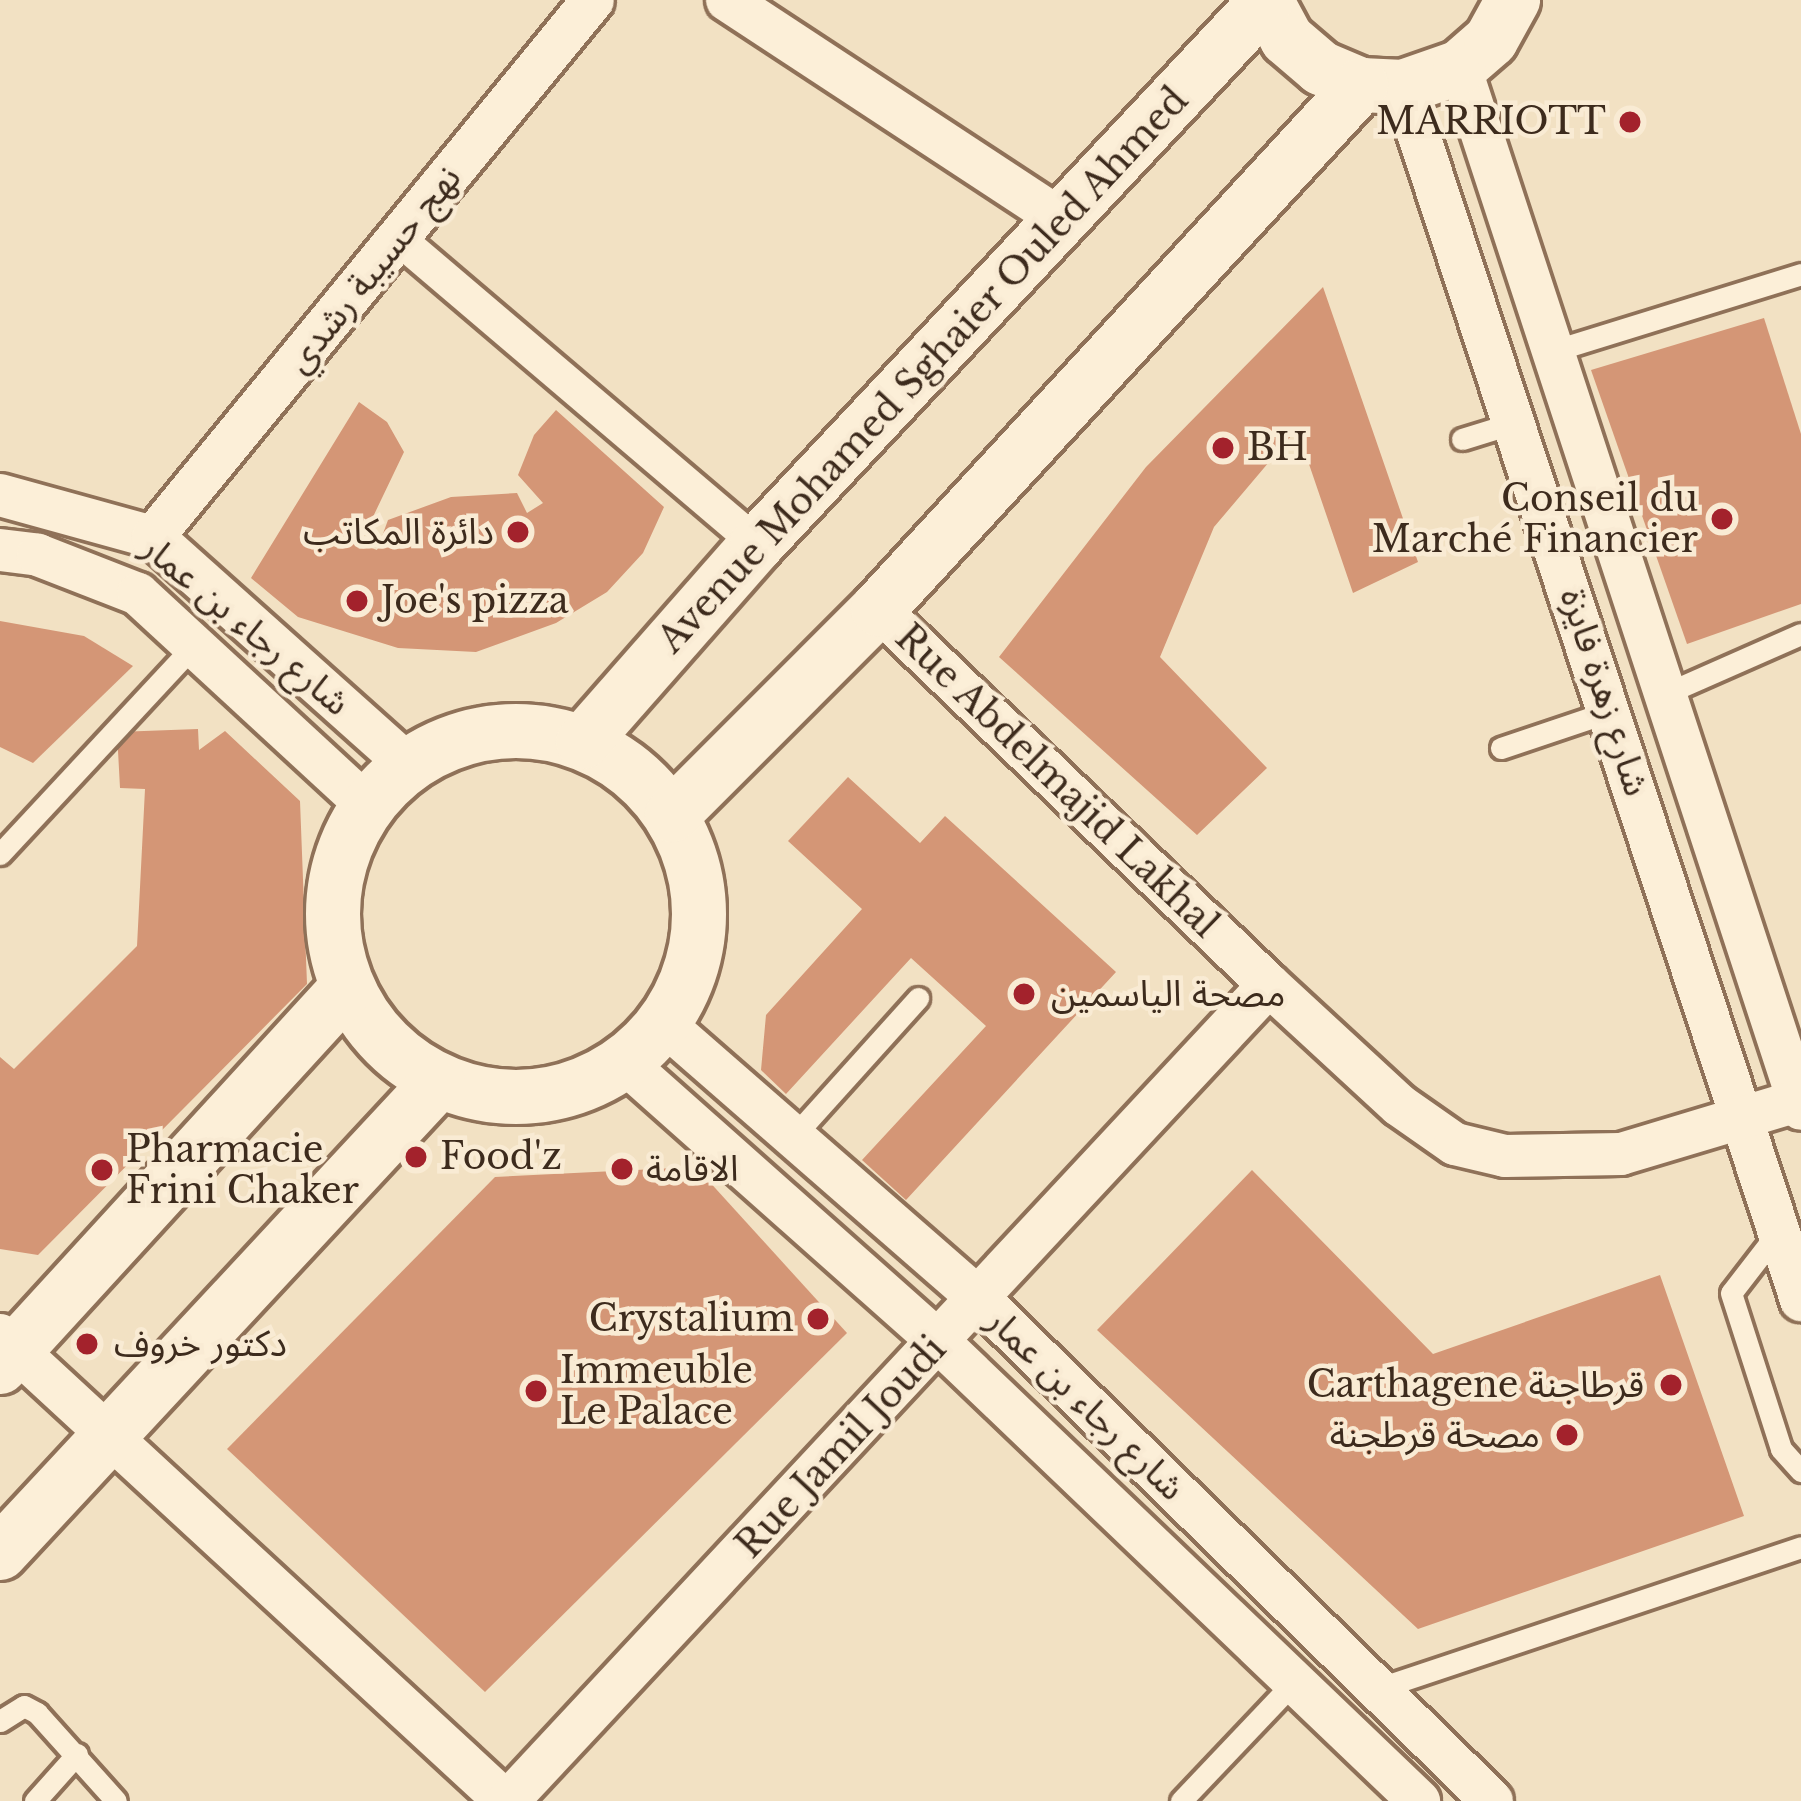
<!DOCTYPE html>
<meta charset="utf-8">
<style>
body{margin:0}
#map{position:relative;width:1801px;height:1801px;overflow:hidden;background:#f2e1c3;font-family:"Libre Baskerville","Noto Sans Arabic",serif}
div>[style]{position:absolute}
.building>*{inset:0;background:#d49676}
.roads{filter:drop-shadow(3px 0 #8f7158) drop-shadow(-3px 0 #8f7158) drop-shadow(0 3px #8f7158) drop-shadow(0 -3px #8f7158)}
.service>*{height:21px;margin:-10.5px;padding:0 10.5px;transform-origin:10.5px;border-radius:10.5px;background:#fcefd8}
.pedestrian>*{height:33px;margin:-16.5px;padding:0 16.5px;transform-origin:16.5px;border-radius:16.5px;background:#fcefd8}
.minor>*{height:42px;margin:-21px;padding:0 21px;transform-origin:21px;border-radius:21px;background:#fcefd8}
.tertiary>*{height:54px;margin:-27px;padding:0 27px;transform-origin:27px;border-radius:27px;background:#fcefd8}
.tertiary>.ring{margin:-27px;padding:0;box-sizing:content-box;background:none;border:54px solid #fcefd8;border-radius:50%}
.dots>*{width:33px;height:33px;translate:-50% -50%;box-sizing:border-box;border:6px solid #f9ebd4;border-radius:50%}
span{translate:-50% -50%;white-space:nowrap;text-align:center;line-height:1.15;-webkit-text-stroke:9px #f9ebd4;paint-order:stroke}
.poi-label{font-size:36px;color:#3d2b1d}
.right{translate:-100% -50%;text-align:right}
.left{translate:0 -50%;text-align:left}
.street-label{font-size:36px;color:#3d2b1d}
</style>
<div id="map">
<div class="building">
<div style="clip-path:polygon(1323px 287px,1418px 562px,1353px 593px,1297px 429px,1214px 527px,1160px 657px,1267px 768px,1197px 835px,999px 657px,1146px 467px)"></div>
<div style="clip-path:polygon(1764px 318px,1801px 434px,1801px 604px,1687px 644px,1591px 370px)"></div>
<div style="clip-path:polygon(359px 402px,387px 422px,404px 452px,360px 544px,377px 550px,388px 520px,451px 497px,517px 493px,527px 513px,543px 503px,518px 475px,534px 435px,556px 410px,664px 507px,643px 553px,607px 592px,556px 623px,476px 652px,398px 648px,298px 617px,251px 578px)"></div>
<div style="clip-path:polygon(0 621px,84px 636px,133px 666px,33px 763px,0 747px)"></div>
<div style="clip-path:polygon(198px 729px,199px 750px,225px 731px,300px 801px,307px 984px,38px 1255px,0 1249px,0 1057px,14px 1069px,137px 946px,145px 789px,120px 788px,117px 732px)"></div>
<div style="clip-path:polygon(848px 777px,920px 843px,945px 816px,1116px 972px,906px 1200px,862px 1160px,986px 1026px,911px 958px,786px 1094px,761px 1070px,766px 1015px,862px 909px,788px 841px)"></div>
<div style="clip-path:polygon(696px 1167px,847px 1333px,485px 1692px,227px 1449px,495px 1177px)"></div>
<div style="clip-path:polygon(1252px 1170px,1433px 1354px,1660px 1275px,1744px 1516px,1418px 1629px,1097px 1330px)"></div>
</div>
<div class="roads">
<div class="service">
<div style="left:1556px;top:350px;width:257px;rotate:-17.2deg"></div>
<div style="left:1462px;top:439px;width:58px;rotate:-17.2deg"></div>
<div style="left:1667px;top:693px;width:146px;rotate:-23.8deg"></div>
<div style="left:1501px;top:748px;width:116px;rotate:-18.6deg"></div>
<div style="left:0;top:854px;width:287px;rotate:-47.1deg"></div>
<div style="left:793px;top:1137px;width:187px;rotate:-48deg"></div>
<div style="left:1779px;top:1231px;width:78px;rotate:127.7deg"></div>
<div style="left:1731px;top:1293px;width:164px;rotate:72.2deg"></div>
<div style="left:1781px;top:1449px;width:30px;rotate:48deg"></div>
<div style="left:1377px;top:1689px;width:447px;rotate:-18.5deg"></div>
<div style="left:0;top:1721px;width:28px;rotate:-32deg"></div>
<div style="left:24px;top:1706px;width:15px;rotate:28deg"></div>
<div style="left:37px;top:1713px;width:118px;rotate:48.1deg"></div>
<div style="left:35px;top:1801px;width:63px;rotate:-48.2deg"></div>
<div style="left:1181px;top:1801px;width:164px;rotate:-46.5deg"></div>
</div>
<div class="pedestrian">
<div style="left:398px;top:238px;width:472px;rotate:40.4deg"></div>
</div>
<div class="minor">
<div style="left:727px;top:0;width:401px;rotate:33.3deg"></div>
<div style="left:1460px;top:67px;width:1096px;rotate:71.88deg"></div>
<div style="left:1403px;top:87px;width:1277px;rotate:71.83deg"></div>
<div style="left:0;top:495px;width:159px;rotate:15.4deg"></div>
<div style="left:153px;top:537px;width:342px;rotate:41.8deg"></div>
<div style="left:153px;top:537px;width:694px;rotate:-50.67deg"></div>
<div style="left:0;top:550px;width:38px;rotate:7deg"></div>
<div style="left:38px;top:555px;width:107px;rotate:21.3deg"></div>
<div style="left:138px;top:594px;width:311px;rotate:42.7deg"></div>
<div style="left:878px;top:609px;width:542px;rotate:43.88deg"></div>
<div style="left:1269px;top:985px;width:177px;rotate:42.7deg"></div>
<div style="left:1399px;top:1105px;width:68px;rotate:34.9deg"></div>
<div style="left:1455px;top:1144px;width:51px;rotate:13.5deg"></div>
<div style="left:1505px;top:1156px;width:116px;rotate:-1deg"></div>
<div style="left:1621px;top:1154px;width:188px;rotate:-16.7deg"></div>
<div style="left:664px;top:1024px;width:417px;rotate:41.1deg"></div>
<div style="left:978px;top:1298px;width:719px;rotate:44.38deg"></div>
<div style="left:625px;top:1063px;width:421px;rotate:41.6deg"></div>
<div style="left:940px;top:1343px;width:663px;rotate:43.72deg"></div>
<div style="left:0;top:1335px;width:687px;rotate:42.7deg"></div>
<div style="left:508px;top:1801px;width:1116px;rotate:-47deg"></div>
</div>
<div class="tertiary">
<div style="left:1266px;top:0;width:44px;rotate:61.7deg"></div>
<div style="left:1287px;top:39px;width:45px;rotate:40.5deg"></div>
<div style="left:1321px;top:68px;width:43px;rotate:23deg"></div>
<div style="left:1361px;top:85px;width:42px;rotate:2.7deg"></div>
<div style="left:1403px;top:87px;width:60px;rotate:-19.3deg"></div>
<div style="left:1460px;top:67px;width:41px;rotate:-41.1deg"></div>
<div style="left:1491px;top:40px;width:46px;rotate:-61.2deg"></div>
<div class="ring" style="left:333px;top:731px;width:312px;height:312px"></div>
<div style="left:583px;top:742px;width:264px;rotate:-48.7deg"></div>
<div style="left:757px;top:544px;width:744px;rotate:-46.85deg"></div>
<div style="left:672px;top:815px;width:291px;rotate:-45deg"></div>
<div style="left:878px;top:609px;width:713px;rotate:-47.33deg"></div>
<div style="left:0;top:1367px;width:512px;rotate:-47.53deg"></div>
<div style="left:0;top:1553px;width:643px;rotate:-47.08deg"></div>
</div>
</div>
<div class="dots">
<div style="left:1630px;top:122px;background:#a3222c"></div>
<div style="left:1223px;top:448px;background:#a3222c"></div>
<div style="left:1722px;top:519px;background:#a3222c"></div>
<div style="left:518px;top:532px;background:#a3222c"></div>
<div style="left:357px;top:601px;background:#a3222c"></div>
<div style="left:1024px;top:994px;background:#a3222c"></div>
<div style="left:416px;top:1157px;background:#a3222c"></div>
<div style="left:622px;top:1169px;background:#a3222c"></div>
<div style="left:102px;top:1170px;background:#a3222c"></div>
<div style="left:818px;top:1319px;background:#a3222c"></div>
<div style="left:87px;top:1344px;background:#a3222c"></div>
<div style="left:1671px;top:1385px;background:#a3222c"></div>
<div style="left:536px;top:1391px;background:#a3222c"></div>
<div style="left:1567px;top:1435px;background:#a3222c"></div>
</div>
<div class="poi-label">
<span class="right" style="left:1606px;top:122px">MARRIOTT</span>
<span class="left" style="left:1247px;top:448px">BH</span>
<span class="right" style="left:1698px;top:519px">Conseil du<br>Marché Financier</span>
<span class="right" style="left:494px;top:532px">دائرة المكاتب</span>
<span class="left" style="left:381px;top:601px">Joe's pizza</span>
<span class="left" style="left:1051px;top:994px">مصحة الياسمين</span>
<span class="left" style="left:126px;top:1170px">Pharmacie<br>Frini Chaker</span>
<span class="left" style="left:440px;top:1157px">Food'z</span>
<span class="left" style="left:646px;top:1169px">الاقامة</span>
<span class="right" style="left:794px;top:1319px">Crystalium</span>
<span class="left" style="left:114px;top:1344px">دكتور خروف</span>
<span class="left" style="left:560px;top:1391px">Immeuble<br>Le Palace</span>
<span class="right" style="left:1644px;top:1385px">Carthagene قرطاجنة</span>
<span class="right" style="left:1540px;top:1435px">مصحة قرطجنة</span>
</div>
<div class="street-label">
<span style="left:373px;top:269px;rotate:-51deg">نهج حسيبة رشدي</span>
<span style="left:923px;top:370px;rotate:-47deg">Avenue Mohamed Sghaier Ouled Ahmed</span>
<span style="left:246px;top:625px;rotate:40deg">شارع رجاء بن عمار</span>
<span style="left:1605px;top:692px;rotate:72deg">شارع زهرة فايزة</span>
<span style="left:1057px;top:781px;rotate:44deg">Rue Abdelmajid Lakhal</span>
<span style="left:1086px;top:1404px;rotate:44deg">شارع رجاء بن عمار</span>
<span style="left:841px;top:1447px;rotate:-47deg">Rue Jamil Joudi</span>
</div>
</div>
